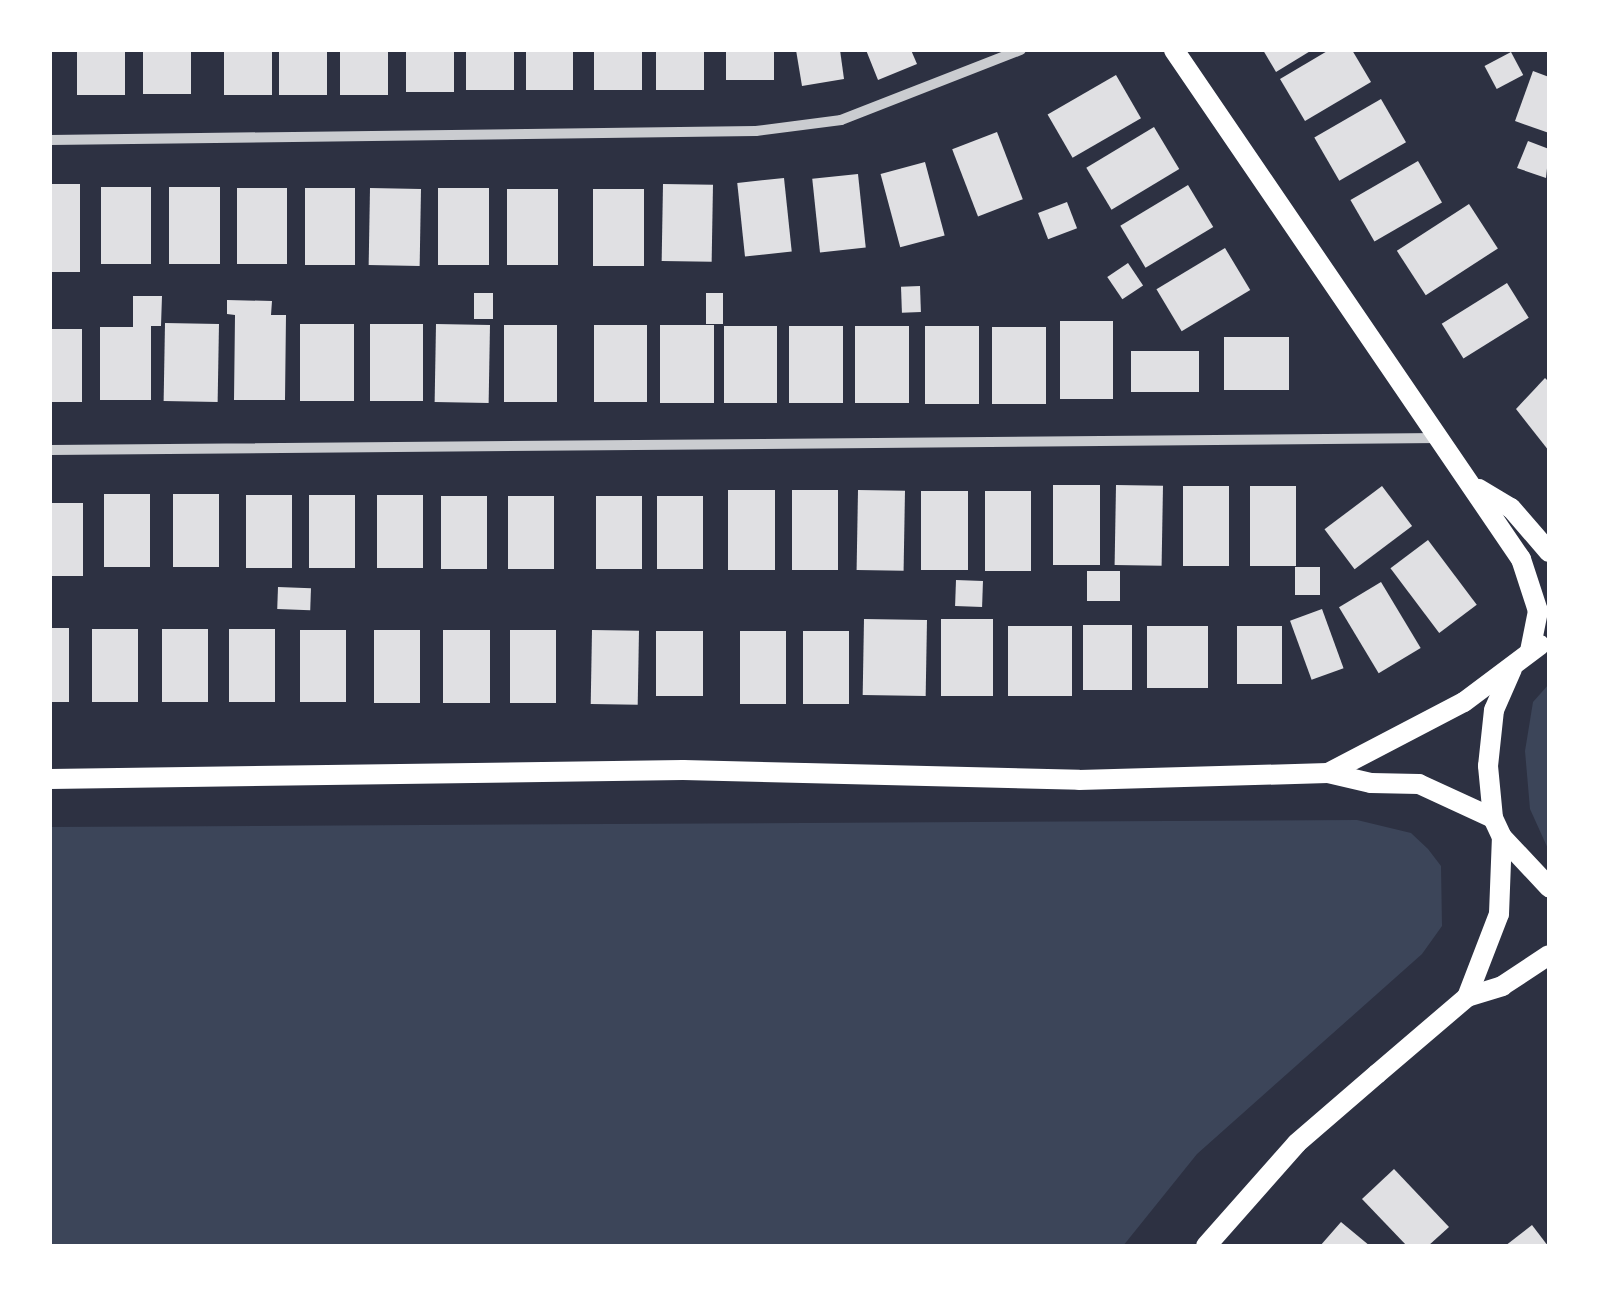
<!DOCTYPE html>
<style>
body{margin:0}
#map{position:relative;width:1599px;height:1296px;overflow:hidden;background:#2d3142;font-family:"Nunito Sans",sans-serif}
div>[style]{position:absolute}
.green>*{inset:0;background:#3c4559}
.building>*{inset:0;background:#e0e0e3;transform-origin:0 0}
.minor>*{height:10px;margin:-5px;padding:0 5px;transform-origin:5px;border-radius:5px;background:#caccd0}
.secondary>*{height:20px;margin:-10px;padding:0 10px;transform-origin:10px;border-radius:10px;background:#fff}
span{translate:-50% -50%;white-space:nowrap;text-align:center;line-height:1.15;-webkit-text-stroke:10px #fff;paint-order:stroke}
.frame{position:absolute;inset:0;border:52px solid #fff;pointer-events:none}
</style>
<div id="map">
<div class="green">
<div style="clip-path:polygon(1549px 684px,1549px 851px,1530px 809px,1525px 751px,1533px 702px)"></div>
<div style="clip-path:polygon(1357px 820px,1411px 833px,1428px 849px,1441px 866px,1442px 926px,1422px 954px,1197px 1154px,1123px 1246px,50px 1246px,50px 827px)"></div>
</div>
<div class="building">
<div style="left:77px;top:50px;width:48px;height:45px"></div>
<div style="left:143px;top:50px;width:48px;height:44px"></div>
<div style="left:224px;top:50px;width:48px;height:45px"></div>
<div style="left:279px;top:50px;width:48px;height:45px"></div>
<div style="left:340px;top:50px;width:48px;height:45px"></div>
<div style="left:406px;top:50px;width:48px;height:42px"></div>
<div style="left:466px;top:50px;width:48px;height:40px"></div>
<div style="left:526px;top:50px;width:47px;height:40px"></div>
<div style="left:594px;top:50px;width:48px;height:40px"></div>
<div style="left:656px;top:50px;width:48px;height:40px"></div>
<div style="left:726px;top:50px;width:48px;height:30px"></div>
<div style="clip-path:polygon(796px 50px,840px 50px,844px 79px,802px 86px)"></div>
<div style="clip-path:polygon(866px 50px,911px 50px,917px 64px,878px 80px)"></div>
<div style="clip-path:polygon(1263px 50px,1312px 50px,1276px 72px)"></div>
<div style="clip-path:polygon(1329px 50px,1352px 50px,1371px 82px,1305px 121px,1280px 79px)"></div>
<div style="left:1511px;top:52px;width:26px;height:30px;rotate:62deg"></div>
<div style="clip-path:polygon(1533px 71px,1549px 77px,1549px 133px,1515px 121px)"></div>
<div style="left:1116px;top:75px;width:50px;height:79px;rotate:60deg"></div>
<div style="left:1381px;top:99px;width:50px;height:77px;rotate:60deg"></div>
<div style="left:1154px;top:127px;width:49px;height:79px;rotate:59deg"></div>
<div style="left:997px;top:132px;width:72px;height:48px;rotate:69deg"></div>
<div style="clip-path:polygon(1528px 141px,1549px 149px,1546px 178px,1517px 168px)"></div>
<div style="left:1418px;top:161px;width:48px;height:78px;rotate:60deg"></div>
<div style="left:925px;top:162px;width:76px;height:46px;rotate:75deg"></div>
<div style="left:858px;top:174px;width:74px;height:46px;rotate:84deg"></div>
<div style="left:784px;top:178px;width:74px;height:47px;rotate:84deg"></div>
<div style="left:50px;top:184px;width:30px;height:88px"></div>
<div style="left:663px;top:184px;width:50px;height:77px;rotate:1deg"></div>
<div style="left:1188px;top:185px;width:49px;height:79px;rotate:59deg"></div>
<div style="left:101px;top:187px;width:50px;height:77px"></div>
<div style="left:169px;top:187px;width:51px;height:77px"></div>
<div style="left:237px;top:188px;width:50px;height:76px"></div>
<div style="left:305px;top:188px;width:50px;height:77px"></div>
<div style="left:370px;top:188px;width:51px;height:77px;rotate:1deg"></div>
<div style="left:438px;top:188px;width:51px;height:77px"></div>
<div style="left:507px;top:189px;width:51px;height:76px"></div>
<div style="left:593px;top:189px;width:51px;height:77px"></div>
<div style="left:1067px;top:202px;width:28px;height:31px;rotate:69deg"></div>
<div style="left:1469px;top:204px;width:53px;height:86px;rotate:57deg"></div>
<div style="left:1225px;top:248px;width:49px;height:80px;rotate:59deg"></div>
<div style="left:1128px;top:263px;width:27px;height:25px;rotate:56deg"></div>
<div style="left:1507px;top:283px;width:41px;height:77px;rotate:58deg"></div>
<div style="left:920px;top:286px;width:26px;height:19px;rotate:88deg"></div>
<div style="left:474px;top:293px;width:19px;height:26px"></div>
<div style="left:706px;top:293px;width:17px;height:31px"></div>
<div style="clip-path:polygon(133px 296px,162px 296px,161px 326px,151px 326px,151px 400px,100px 400px,100px 327px,133px 327px)"></div>
<div style="clip-path:polygon(227px 300px,272px 301px,271px 315px,286px 315px,285px 400px,234px 400px,235px 315px,227px 314px)"></div>
<div style="left:1060px;top:321px;width:53px;height:78px"></div>
<div style="left:165px;top:323px;width:54px;height:78px;rotate:1deg"></div>
<div style="left:300px;top:324px;width:54px;height:77px"></div>
<div style="left:370px;top:324px;width:53px;height:77px"></div>
<div style="left:436px;top:324px;width:54px;height:78px;rotate:1deg"></div>
<div style="left:504px;top:325px;width:53px;height:77px"></div>
<div style="left:594px;top:325px;width:53px;height:77px"></div>
<div style="left:660px;top:325px;width:54px;height:78px"></div>
<div style="left:724px;top:326px;width:53px;height:77px"></div>
<div style="left:789px;top:326px;width:54px;height:77px"></div>
<div style="left:855px;top:326px;width:54px;height:77px"></div>
<div style="left:925px;top:326px;width:54px;height:78px"></div>
<div style="left:992px;top:327px;width:54px;height:77px"></div>
<div style="left:50px;top:329px;width:32px;height:73px"></div>
<div style="left:1224px;top:337px;width:65px;height:53px"></div>
<div style="left:1131px;top:351px;width:68px;height:41px"></div>
<div style="clip-path:polygon(1545px 378px,1549px 382px,1549px 451px,1516px 409px)"></div>
<div style="left:1053px;top:485px;width:47px;height:80px"></div>
<div style="left:1116px;top:485px;width:47px;height:80px;rotate:1deg"></div>
<div style="left:1183px;top:486px;width:46px;height:80px"></div>
<div style="left:1250px;top:486px;width:46px;height:80px"></div>
<div style="left:1382px;top:486px;width:50px;height:72px;rotate:53deg"></div>
<div style="left:728px;top:490px;width:47px;height:80px"></div>
<div style="left:792px;top:490px;width:46px;height:80px"></div>
<div style="left:858px;top:490px;width:47px;height:80px;rotate:1deg"></div>
<div style="left:921px;top:491px;width:47px;height:79px"></div>
<div style="left:985px;top:491px;width:46px;height:80px"></div>
<div style="left:104px;top:494px;width:46px;height:73px"></div>
<div style="left:173px;top:494px;width:46px;height:73px"></div>
<div style="left:246px;top:495px;width:46px;height:73px"></div>
<div style="left:309px;top:495px;width:46px;height:73px"></div>
<div style="left:377px;top:495px;width:46px;height:73px"></div>
<div style="left:441px;top:496px;width:46px;height:73px"></div>
<div style="left:508px;top:496px;width:46px;height:73px"></div>
<div style="left:596px;top:496px;width:46px;height:73px"></div>
<div style="left:657px;top:496px;width:46px;height:73px"></div>
<div style="left:50px;top:503px;width:33px;height:73px"></div>
<div style="left:1428px;top:540px;width:81px;height:47px;rotate:53deg"></div>
<div style="left:1295px;top:567px;width:25px;height:28px"></div>
<div style="left:1087px;top:571px;width:33px;height:30px"></div>
<div style="left:956px;top:580px;width:27px;height:26px;rotate:2deg"></div>
<div style="left:1381px;top:582px;width:77px;height:49px;rotate:59deg"></div>
<div style="left:278px;top:587px;width:33px;height:22px;rotate:2deg"></div>
<div style="left:1322px;top:609px;width:63px;height:34px;rotate:70deg"></div>
<div style="left:864px;top:619px;width:63px;height:76px;rotate:1deg"></div>
<div style="left:941px;top:619px;width:52px;height:77px"></div>
<div style="left:1083px;top:625px;width:49px;height:65px"></div>
<div style="left:1008px;top:626px;width:64px;height:70px"></div>
<div style="left:1147px;top:626px;width:61px;height:62px"></div>
<div style="left:1237px;top:626px;width:45px;height:58px"></div>
<div style="left:50px;top:628px;width:19px;height:74px"></div>
<div style="left:92px;top:629px;width:46px;height:73px"></div>
<div style="left:162px;top:629px;width:46px;height:73px"></div>
<div style="left:229px;top:629px;width:46px;height:73px"></div>
<div style="left:300px;top:630px;width:46px;height:72px"></div>
<div style="left:374px;top:630px;width:46px;height:73px"></div>
<div style="left:443px;top:630px;width:47px;height:73px"></div>
<div style="left:510px;top:630px;width:46px;height:73px"></div>
<div style="left:592px;top:630px;width:47px;height:74px;rotate:1deg"></div>
<div style="left:656px;top:631px;width:47px;height:65px"></div>
<div style="left:740px;top:631px;width:46px;height:73px"></div>
<div style="left:803px;top:631px;width:46px;height:73px"></div>
<div style="clip-path:polygon(1394px 1169px,1449px 1227px,1428px 1246px,1407px 1246px,1362px 1199px)"></div>
<div style="clip-path:polygon(1341px 1222px,1370px 1246px,1320px 1246px)"></div>
<div style="clip-path:polygon(1532px 1225px,1548px 1246px,1505px 1246px)"></div>
</div>
<div class="minor">
<div style="left:50px;top:140px;width:706px;rotate:-0.73deg"></div>
<div style="left:756px;top:131px;width:86px;rotate:-7.4deg"></div>
<div style="left:841px;top:120px;width:193px;rotate:-21.3deg"></div>
<div style="left:50px;top:450px;width:1389px;rotate:-0.49deg"></div>
</div>
<div class="secondary">
<div style="left:1174px;top:50px;width:616px;rotate:55.72deg"></div>
<div style="left:1521px;top:559px;width:55px;rotate:71.9deg"></div>
<div style="left:1538px;top:611px;width:41px;rotate:101.3deg"></div>
<div style="left:1479px;top:489px;width:37px;rotate:31deg"></div>
<div style="left:1511px;top:508px;width:58px;rotate:49.2deg"></div>
<div style="left:1512px;top:669px;width:45px;rotate:113.7deg"></div>
<div style="left:1494px;top:710px;width:56px;rotate:96.1deg"></div>
<div style="left:1488px;top:766px;width:52px;rotate:84.5deg"></div>
<div style="left:1493px;top:818px;width:21px;rotate:65deg"></div>
<div style="left:1502px;top:837px;width:69px;rotate:46.8deg"></div>
<div style="left:1328px;top:773px;width:153px;rotate:-27.6deg"></div>
<div style="left:1464px;top:702px;width:95px;rotate:-36.9deg"></div>
<div style="left:50px;top:779px;width:633px;rotate:-0.81deg"></div>
<div style="left:683px;top:770px;width:396px;rotate:1.4deg"></div>
<div style="left:1079px;top:780px;width:249px;rotate:-1.6deg"></div>
<div style="left:1328px;top:773px;width:44px;rotate:13.1deg"></div>
<div style="left:1371px;top:783px;width:48px;rotate:1.2deg"></div>
<div style="left:1419px;top:784px;width:81px;rotate:24.7deg"></div>
<div style="left:1467px;top:997px;width:89px;rotate:-68.9deg"></div>
<div style="left:1499px;top:914px;width:77px;rotate:-87.8deg"></div>
<div style="left:1206px;top:1246px;width:137px;rotate:-48.5deg"></div>
<div style="left:1297px;top:1143px;width:106px;rotate:-40.8deg"></div>
<div style="left:1377px;top:1074px;width:118px;rotate:-40.5deg"></div>
<div style="left:1467px;top:997px;width:37px;rotate:-17deg"></div>
<div style="left:1502px;top:986px;width:56px;rotate:-33.4deg"></div>
</div>
<div class="frame"></div>
</div>
